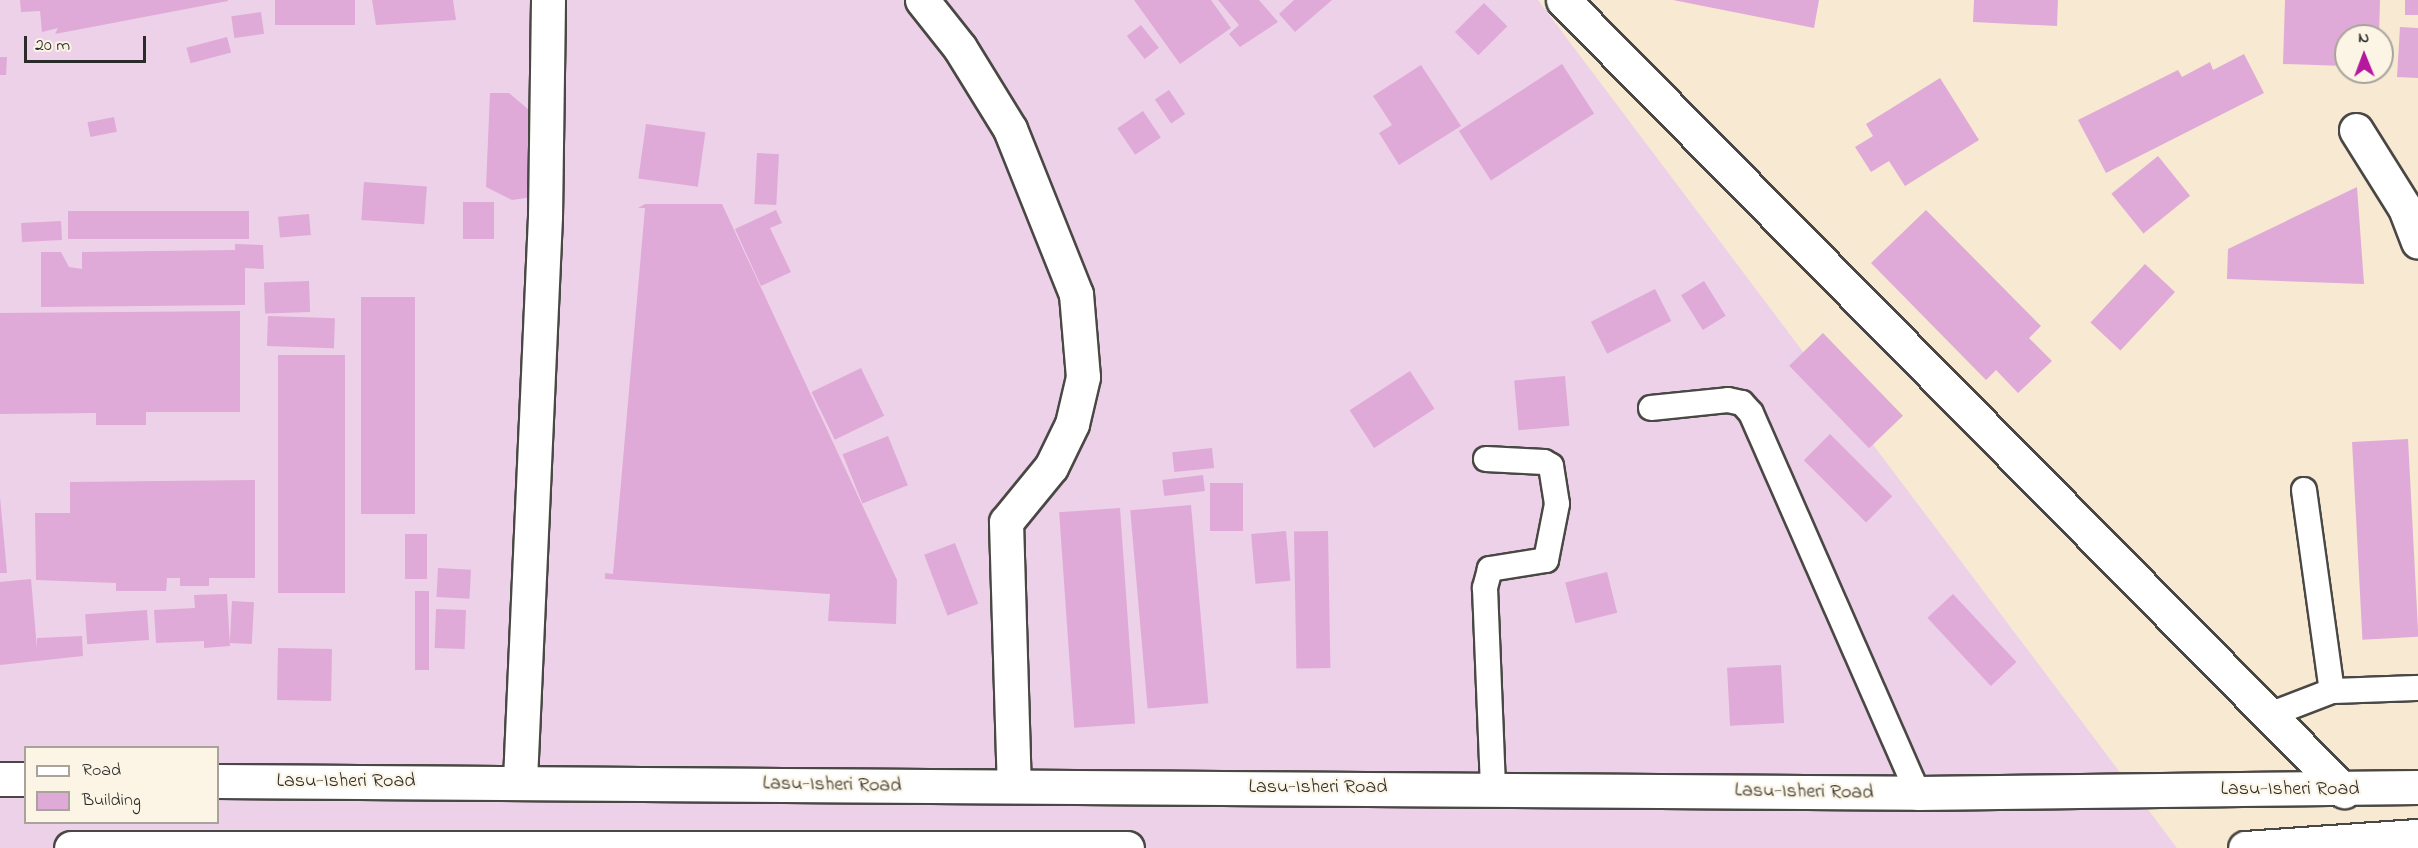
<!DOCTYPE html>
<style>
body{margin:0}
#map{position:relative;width:2418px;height:848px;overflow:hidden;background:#f8e9d3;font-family:"Indie Flower",sans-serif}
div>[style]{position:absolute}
.built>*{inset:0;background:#edd1e9}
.building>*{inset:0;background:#dfaad7;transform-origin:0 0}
.roads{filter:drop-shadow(2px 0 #4a4844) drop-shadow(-2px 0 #4a4844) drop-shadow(0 2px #4a4844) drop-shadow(0 -2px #4a4844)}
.service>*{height:24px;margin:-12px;padding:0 12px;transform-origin:12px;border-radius:12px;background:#fff}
.minor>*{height:33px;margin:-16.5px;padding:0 16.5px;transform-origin:16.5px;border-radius:16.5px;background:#fff}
.primary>*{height:33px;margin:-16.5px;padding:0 16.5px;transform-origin:16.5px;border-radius:16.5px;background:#fff}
span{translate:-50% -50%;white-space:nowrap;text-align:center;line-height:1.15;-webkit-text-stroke:4.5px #fcf5e5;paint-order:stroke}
.street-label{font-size:20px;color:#2b2b2b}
.legend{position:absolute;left:24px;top:746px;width:195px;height:78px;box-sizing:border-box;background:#fcf5e5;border:2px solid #a8a49b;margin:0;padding:8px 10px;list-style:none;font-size:18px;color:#2b2b2b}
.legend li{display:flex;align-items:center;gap:12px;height:30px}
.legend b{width:30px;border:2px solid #a8a49b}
.north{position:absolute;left:2334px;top:24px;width:60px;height:60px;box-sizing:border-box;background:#fcf5e5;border:2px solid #a8a49b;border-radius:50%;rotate:359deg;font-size:16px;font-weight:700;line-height:24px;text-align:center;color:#2b2b2b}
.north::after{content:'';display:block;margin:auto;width:21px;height:27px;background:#b5179e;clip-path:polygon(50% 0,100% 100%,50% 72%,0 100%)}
.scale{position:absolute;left:24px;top:36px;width:122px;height:27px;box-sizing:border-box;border:3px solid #2b2b2b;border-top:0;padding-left:8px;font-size:18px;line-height:21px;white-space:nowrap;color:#2b2b2b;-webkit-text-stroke:4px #fcf5e5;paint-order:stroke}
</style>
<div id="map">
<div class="built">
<div style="clip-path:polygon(evenodd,0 0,1538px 0,2177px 848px,0 848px,0 0,26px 748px,218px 748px,218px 822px,26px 822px,26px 748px)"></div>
</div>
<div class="building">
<div style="clip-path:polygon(20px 0,228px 0,228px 1px,55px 34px,58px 28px,42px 32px,40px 11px,21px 12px)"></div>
<div style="left:275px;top:0;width:80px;height:25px"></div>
<div style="clip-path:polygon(372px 0,453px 0,456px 20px,376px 25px)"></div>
<div style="clip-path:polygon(1134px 0,1211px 0,1231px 28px,1180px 64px)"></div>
<div style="clip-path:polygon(1218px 0,1259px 0,1278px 22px,1240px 47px,1229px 34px,1239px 25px)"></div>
<div style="clip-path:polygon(1294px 0,1332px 0,1295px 32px,1279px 14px)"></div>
<div style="clip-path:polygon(1673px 0,1819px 0,1814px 28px)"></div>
<div style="clip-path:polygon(1974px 0,2058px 0,2057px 26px,1973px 22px)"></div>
<div style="clip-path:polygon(2285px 0,2380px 0,2379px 36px,2346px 36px,2346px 66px,2283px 64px)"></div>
<div style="left:2405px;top:0;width:13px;height:15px"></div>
<div style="left:1484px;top:3px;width:33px;height:41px;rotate:45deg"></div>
<div style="left:261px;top:12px;width:22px;height:30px;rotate:82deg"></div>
<div style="left:1141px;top:25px;width:29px;height:18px;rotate:52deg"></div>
<div style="clip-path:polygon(2400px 27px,2418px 28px,2418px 78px,2397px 77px)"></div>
<div style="left:227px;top:37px;width:16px;height:42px;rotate:75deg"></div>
<div style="clip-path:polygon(2244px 54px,2264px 93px,2106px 173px,2078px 120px,2178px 70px,2182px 77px,2210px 62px,2213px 70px)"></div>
<div style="clip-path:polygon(0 57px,7px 57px,6px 75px,0 75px)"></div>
<div style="left:1562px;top:64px;width:59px;height:123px;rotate:57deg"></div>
<div style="clip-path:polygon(1421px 65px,1461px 126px,1399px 165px,1379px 133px,1392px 125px,1373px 96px)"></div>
<div style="clip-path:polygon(1940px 78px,1979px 140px,1905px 186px,1889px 161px,1871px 172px,1855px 147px,1873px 136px,1866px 124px)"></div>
<div style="left:1169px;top:90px;width:29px;height:17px;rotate:56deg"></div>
<div style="clip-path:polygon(490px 93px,509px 93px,536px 116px,539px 196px,512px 200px,486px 187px)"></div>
<div style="left:1143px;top:111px;width:32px;height:31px;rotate:56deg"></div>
<div style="left:114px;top:117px;width:15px;height:27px;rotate:79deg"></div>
<div style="left:646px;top:124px;width:60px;height:55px;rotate:8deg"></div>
<div style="left:757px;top:153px;width:22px;height:51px;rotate:3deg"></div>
<div style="left:2158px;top:156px;width:51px;height:60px;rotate:51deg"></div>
<div style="left:364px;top:182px;width:63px;height:38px;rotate:4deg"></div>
<div style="clip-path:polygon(2357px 187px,2364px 284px,2227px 279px,2228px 249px)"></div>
<div style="left:494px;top:202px;width:37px;height:31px;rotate:90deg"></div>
<div style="clip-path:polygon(645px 204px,722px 204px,897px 580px,896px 624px,828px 621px,830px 594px,605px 579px,605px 573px,613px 574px,645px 208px,638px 208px)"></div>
<div style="clip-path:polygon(776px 210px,782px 223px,770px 228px,791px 272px,761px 286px,735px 229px)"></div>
<div style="clip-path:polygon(1926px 210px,2041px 326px,2029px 338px,2052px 361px,2018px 393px,1996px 370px,1986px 380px,1871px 263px)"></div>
<div style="left:249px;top:211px;width:28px;height:181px;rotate:90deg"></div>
<div style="left:309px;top:214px;width:21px;height:31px;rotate:85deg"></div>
<div style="left:61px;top:221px;width:19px;height:40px;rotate:87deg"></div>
<div style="clip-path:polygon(235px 244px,263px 245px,264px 269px,245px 268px,245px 305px,41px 307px,41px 252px,61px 252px,69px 267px,82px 269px,82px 252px,235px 250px)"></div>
<div style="left:2145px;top:264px;width:41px;height:80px;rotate:43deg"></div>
<div style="left:309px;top:281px;width:31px;height:45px;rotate:88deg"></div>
<div style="left:1704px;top:281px;width:41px;height:27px;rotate:58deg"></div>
<div style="left:1655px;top:289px;width:36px;height:72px;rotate:63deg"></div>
<div style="left:361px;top:297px;width:54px;height:217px"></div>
<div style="clip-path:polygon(240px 311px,240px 412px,146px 412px,146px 425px,96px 425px,96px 413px,0 414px,0 313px)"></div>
<div style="left:268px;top:316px;width:67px;height:30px;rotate:2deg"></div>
<div style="left:1823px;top:333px;width:115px;height:47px;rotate:46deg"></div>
<div style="left:345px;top:355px;width:238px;height:67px;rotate:90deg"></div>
<div style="left:861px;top:368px;width:53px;height:55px;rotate:64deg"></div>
<div style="left:1410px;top:371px;width:45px;height:72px;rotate:57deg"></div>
<div style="left:1565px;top:376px;width:50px;height:51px;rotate:85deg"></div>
<div style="left:1830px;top:434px;width:88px;height:37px;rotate:45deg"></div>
<div style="left:888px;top:436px;width:53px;height:49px;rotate:68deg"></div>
<div style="left:2408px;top:439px;width:198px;height:56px;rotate:87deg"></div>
<div style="left:1212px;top:448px;width:20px;height:40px;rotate:84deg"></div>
<div style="left:1203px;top:475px;width:16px;height:41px;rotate:83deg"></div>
<div style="clip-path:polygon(255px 480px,255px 578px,209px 578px,209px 586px,180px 586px,180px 578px,167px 578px,166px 591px,116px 591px,116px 583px,36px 580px,35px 513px,70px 513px,70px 482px)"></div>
<div style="left:1210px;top:483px;width:33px;height:48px"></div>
<div style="clip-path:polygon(0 497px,7px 573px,0 573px)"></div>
<div style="left:1191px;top:505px;width:199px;height:61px;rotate:85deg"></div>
<div style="left:1120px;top:508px;width:216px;height:61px;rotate:86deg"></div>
<div style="left:1286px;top:531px;width:50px;height:35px;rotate:85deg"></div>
<div style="left:1328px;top:531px;width:137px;height:34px;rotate:89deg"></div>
<div style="left:405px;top:534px;width:22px;height:45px"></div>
<div style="left:955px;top:543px;width:65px;height:33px;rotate:69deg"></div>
<div style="left:438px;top:568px;width:33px;height:29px;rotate:3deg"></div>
<div style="left:1607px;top:572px;width:42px;height:43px;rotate:76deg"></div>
<div style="clip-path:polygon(31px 579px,37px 649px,37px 638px,82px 636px,83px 656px,0 665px,0 582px)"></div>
<div style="left:415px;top:591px;width:14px;height:79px"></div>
<div style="clip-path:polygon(227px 594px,230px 646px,204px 648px,204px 641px,156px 643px,154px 610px,195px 608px,194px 595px)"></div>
<div style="left:1953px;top:594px;width:93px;height:35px;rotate:47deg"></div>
<div style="left:232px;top:601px;width:22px;height:42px;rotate:3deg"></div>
<div style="left:436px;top:609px;width:30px;height:39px;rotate:2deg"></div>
<div style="left:147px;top:610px;width:30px;height:62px;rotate:86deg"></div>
<div style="left:278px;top:648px;width:54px;height:52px;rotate:1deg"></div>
<div style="left:1781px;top:665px;width:58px;height:54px;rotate:87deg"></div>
</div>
<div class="roads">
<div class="service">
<div style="left:1651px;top:408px;width:77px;rotate:-5.9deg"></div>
<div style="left:1728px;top:400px;width:14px;rotate:12deg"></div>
<div style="left:1742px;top:403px;width:13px;rotate:48deg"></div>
<div style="left:1751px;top:413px;width:415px;rotate:66.3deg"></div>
<div style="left:1486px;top:459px;width:58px;rotate:3deg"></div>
<div style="left:1544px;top:462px;width:8px;rotate:30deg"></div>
<div style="left:1551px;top:466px;width:38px;rotate:81deg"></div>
<div style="left:1557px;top:504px;width:57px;rotate:101.1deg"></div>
<div style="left:1546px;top:560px;width:57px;rotate:170.9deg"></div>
<div style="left:1490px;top:569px;width:20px;rotate:105deg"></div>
<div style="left:1485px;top:588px;width:200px;rotate:87.7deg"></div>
<div style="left:2304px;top:490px;width:203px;rotate:82.1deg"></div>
<div style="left:2272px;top:714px;width:64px;rotate:-21deg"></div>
<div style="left:2332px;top:691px;width:86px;rotate:-2deg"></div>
</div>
<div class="minor">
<div style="left:922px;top:0;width:61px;rotate:51.6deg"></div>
<div style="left:960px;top:48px;width:95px;rotate:58.3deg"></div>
<div style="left:1010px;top:129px;width:178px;rotate:68.2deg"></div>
<div style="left:1076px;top:294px;width:83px;rotate:85.2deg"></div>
<div style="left:1083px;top:377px;width:48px;rotate:103.2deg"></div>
<div style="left:1072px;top:424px;width:48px;rotate:116deg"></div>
<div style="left:1051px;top:467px;width:71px;rotate:129.3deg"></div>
<div style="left:1006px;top:522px;width:264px;rotate:88.3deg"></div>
<div style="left:1563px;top:0;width:1112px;rotate:45.36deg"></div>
<div style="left:2356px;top:130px;width:92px;rotate:57.9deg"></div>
<div style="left:2405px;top:208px;width:36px;rotate:69deg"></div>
<div style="left:520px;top:780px;width:565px;rotate:-87.46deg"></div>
<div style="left:545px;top:216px;width:216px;rotate:-89.2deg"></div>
</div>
<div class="primary">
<div style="left:0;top:779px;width:26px"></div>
<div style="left:218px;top:781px;width:1700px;rotate:0.4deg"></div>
<div style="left:1918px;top:793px;width:500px;rotate:-0.69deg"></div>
<div style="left:71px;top:848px;width:1056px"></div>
<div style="left:2245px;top:848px;width:173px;rotate:-4deg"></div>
</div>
</div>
<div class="street-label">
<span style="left:346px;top:781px">Lasu-Isheri Road</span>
<span style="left:832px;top:785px;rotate:1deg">Lasu-Isheri Road</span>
<span style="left:1318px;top:787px">Lasu-Isheri Road</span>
<span style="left:2290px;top:789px">Lasu-Isheri Road</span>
<span style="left:1804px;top:792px;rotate:1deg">Lasu-Isheri Road</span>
</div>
<ul class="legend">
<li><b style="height:8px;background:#fff"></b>Road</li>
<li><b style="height:16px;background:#dfaad7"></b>Building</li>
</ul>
<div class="north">N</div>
<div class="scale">20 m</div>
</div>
